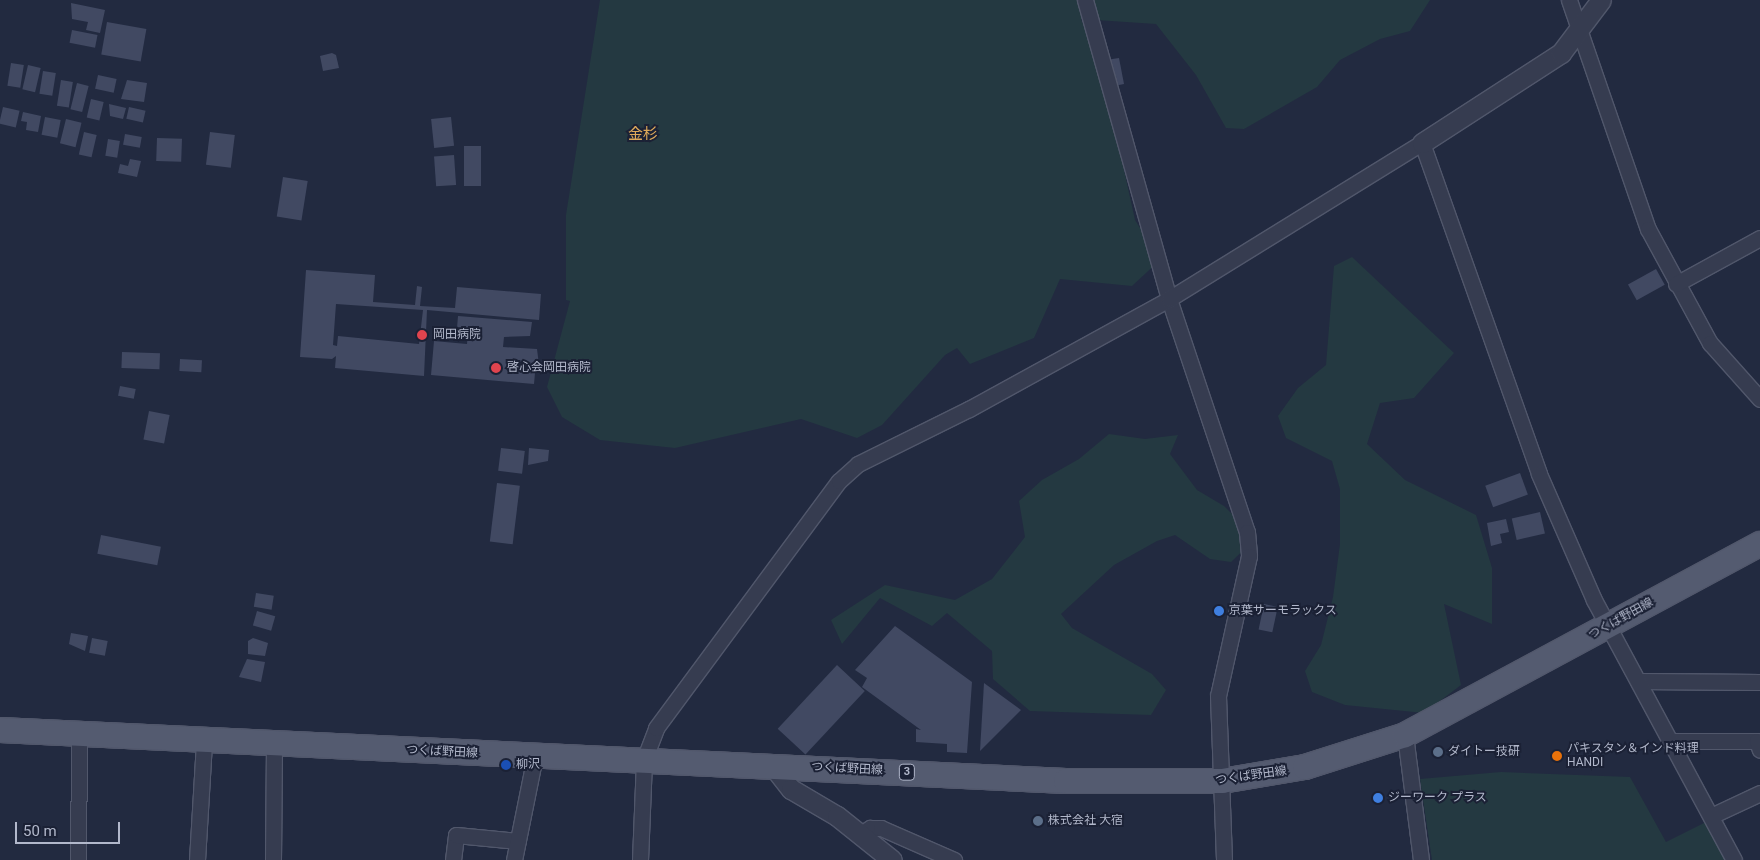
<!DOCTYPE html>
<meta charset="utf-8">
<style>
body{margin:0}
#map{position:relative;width:1760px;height:860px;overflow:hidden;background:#222a40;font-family:Roboto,"Noto Sans JP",sans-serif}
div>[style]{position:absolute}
.green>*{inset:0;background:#243941}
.building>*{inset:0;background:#414962;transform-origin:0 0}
.roads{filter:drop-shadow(1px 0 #51576b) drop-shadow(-1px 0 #51576b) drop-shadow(0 1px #51576b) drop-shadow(0 -1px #51576b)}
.minor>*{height:15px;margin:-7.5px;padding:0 7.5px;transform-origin:7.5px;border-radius:7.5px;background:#363c50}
.tertiary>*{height:19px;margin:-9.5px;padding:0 9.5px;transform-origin:9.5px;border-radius:9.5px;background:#363c50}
.primary>*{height:24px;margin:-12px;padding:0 12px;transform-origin:12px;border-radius:12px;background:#545b70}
.dots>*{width:14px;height:14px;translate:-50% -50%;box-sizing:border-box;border:2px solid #1b2135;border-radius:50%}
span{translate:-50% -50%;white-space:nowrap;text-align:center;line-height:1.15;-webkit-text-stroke:4px #1b2135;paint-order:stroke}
.shield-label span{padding:1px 4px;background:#1b2135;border:1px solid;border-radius:4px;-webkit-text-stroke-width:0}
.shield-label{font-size:11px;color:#b2b8cb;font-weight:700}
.poi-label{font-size:12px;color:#b2b8cb}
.left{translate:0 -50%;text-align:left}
.street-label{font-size:12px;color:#b2b8cb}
.quarter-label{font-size:15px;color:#deaa5a}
.scale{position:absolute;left:15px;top:822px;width:105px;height:22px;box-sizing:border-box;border:2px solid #b2b8cb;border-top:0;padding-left:6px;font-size:15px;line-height:18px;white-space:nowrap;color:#b2b8cb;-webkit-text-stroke:4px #1b2135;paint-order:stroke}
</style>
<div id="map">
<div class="green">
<div style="clip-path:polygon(600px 0,1430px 0,1410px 31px,1380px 39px,1340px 60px,1317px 87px,1244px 129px,1226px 128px,1196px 75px,1156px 24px,1081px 19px,1103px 74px,1135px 220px,1160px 260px,1132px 286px,1060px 279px,1034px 338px,970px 364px,957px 348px,945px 355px,882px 425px,857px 438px,801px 419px,675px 448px,600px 440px,562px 417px,547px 387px,570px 301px,566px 300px,566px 215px)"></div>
<div style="clip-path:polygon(1352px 257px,1454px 353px,1414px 398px,1380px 403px,1367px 444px,1405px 480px,1476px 515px,1492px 568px,1492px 624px,1444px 604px,1461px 685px,1424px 713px,1345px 705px,1312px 692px,1305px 671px,1321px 645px,1333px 597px,1340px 544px,1340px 489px,1332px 461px,1286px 438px,1278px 416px,1298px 388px,1326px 365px,1334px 266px)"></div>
<div style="clip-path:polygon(1109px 434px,1145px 439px,1178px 435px,1170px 454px,1197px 490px,1224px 506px,1256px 538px,1231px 562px,1210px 559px,1175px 535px,1157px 541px,1114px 565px,1061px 614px,1072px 628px,1152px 674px,1166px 690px,1151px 715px,1030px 711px,993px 679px,992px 651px,947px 613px,932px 626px,880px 598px,842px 644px,831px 620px,885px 585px,955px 600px,992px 579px,1025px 537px,1019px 501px,1042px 480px,1079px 459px)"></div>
<div style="clip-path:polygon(1501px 772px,1630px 777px,1666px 842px,1710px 820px,1730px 860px,1432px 860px,1420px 779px)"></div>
</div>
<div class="building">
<div style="clip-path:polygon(71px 3px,105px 10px,100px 33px,86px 30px,88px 22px,72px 19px)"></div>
<div style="left:107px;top:22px;width:40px;height:33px;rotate:10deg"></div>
<div style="left:72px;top:30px;width:26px;height:13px;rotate:11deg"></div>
<div style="clip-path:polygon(332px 53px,336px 55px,339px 68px,323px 71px,320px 56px)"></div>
<div style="clip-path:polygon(1119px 58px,1124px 84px,1114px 86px,1106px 60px)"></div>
<div style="left:11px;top:63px;width:13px;height:23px;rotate:9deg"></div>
<div style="left:28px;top:65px;width:13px;height:25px;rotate:13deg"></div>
<div style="left:43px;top:71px;width:13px;height:23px;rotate:9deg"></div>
<div style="left:98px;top:75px;width:19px;height:14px;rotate:12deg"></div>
<div style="left:61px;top:80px;width:12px;height:26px;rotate:9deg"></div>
<div style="clip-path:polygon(127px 80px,147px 83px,144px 102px,121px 99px)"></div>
<div style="left:77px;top:83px;width:12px;height:27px;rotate:14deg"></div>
<div style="left:91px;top:99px;width:13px;height:19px;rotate:13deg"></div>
<div style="clip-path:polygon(109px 104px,126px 108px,123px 119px,110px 116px)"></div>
<div style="left:3px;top:107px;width:17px;height:17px;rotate:13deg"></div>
<div style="left:129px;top:107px;width:17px;height:12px;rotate:13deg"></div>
<div style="clip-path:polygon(23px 112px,41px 116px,38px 132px,26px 130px,27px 122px,21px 121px)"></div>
<div style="left:45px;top:117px;width:16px;height:18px;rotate:11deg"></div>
<div style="left:451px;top:117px;width:29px;height:20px;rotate:84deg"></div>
<div style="left:66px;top:119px;width:16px;height:25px;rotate:14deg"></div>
<div style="left:84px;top:132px;width:13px;height:23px;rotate:13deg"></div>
<div style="left:210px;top:132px;width:25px;height:33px;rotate:7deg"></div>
<div style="left:125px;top:134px;width:17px;height:11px;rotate:10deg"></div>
<div style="left:157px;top:138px;width:25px;height:23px;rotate:2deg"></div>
<div style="left:108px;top:139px;width:12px;height:17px;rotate:9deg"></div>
<div style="left:464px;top:146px;width:17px;height:40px"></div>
<div style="left:454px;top:155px;width:30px;height:20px;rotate:86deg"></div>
<div style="clip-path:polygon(130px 159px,141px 161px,137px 177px,118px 173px,120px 164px,128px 166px)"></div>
<div style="left:283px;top:177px;width:25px;height:40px;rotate:9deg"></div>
<div style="left:1656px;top:269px;width:18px;height:32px;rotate:61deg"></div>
<div style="clip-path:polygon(evenodd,306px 270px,375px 275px,373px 302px,415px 305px,417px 286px,422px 287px,420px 306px,455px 308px,457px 287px,541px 294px,539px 320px,427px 310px,424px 376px,335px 368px,336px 356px,332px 359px,300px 357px,306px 270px,336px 304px,423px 310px,419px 344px,338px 336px,337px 346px,333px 345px,336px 304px)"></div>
<div style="clip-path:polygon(458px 316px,532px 322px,530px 336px,504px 337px,503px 347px,537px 349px,540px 373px,535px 373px,534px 384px,431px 375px,434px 341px,467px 344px,468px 330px,457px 328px)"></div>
<div style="left:122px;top:352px;width:38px;height:16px;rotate:2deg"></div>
<div style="left:180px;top:359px;width:22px;height:12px;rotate:3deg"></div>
<div style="left:120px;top:386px;width:16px;height:10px;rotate:11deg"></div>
<div style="left:149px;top:411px;width:21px;height:29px;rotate:11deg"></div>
<div style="left:501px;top:448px;width:24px;height:23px;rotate:7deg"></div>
<div style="clip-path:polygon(529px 448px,549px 450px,548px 461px,528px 465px)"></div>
<div style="left:1520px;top:473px;width:23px;height:37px;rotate:70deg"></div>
<div style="left:497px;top:483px;width:23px;height:59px;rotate:7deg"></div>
<div style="left:1540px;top:512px;width:22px;height:29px;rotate:77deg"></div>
<div style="clip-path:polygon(1506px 519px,1509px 532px,1500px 534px,1502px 543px,1491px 546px,1487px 523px)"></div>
<div style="left:101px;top:535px;width:61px;height:19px;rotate:11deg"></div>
<div style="left:256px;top:593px;width:18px;height:14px;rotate:9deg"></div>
<div style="left:1264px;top:604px;width:14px;height:26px;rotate:12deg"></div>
<div style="left:257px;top:611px;width:19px;height:15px;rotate:16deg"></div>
<div style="clip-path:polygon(895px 626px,972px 682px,967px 753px,947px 752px,947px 744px,916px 742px,916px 729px,921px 730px,862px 687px,867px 678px,855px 670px)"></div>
<div style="clip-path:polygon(71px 633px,88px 636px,85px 651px,69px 644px)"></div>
<div style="left:92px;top:638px;width:16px;height:15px;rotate:11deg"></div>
<div style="clip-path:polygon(253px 638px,268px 643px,265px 656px,248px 654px,248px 641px)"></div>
<div style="clip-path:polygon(247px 659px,265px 662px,261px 682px,239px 677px)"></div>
<div style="left:837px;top:665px;width:38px;height:87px;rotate:43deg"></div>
<div style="clip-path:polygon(984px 683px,1021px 710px,980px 751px)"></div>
</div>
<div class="roads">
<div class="minor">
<div style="left:1085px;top:0;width:311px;rotate:74.3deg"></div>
<div style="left:1169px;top:299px;width:246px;rotate:71.5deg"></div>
<div style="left:1247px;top:532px;width:24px;rotate:85deg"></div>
<div style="left:1249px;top:556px;width:143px;rotate:102.5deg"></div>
<div style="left:1218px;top:696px;width:164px;rotate:87.9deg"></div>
<div style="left:1569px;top:0;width:242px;rotate:71deg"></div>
<div style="left:1648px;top:229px;width:130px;rotate:61.5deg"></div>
<div style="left:1710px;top:343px;width:75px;rotate:48.2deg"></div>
<div style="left:1676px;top:284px;width:96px;rotate:-28.7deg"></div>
<div style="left:1638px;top:681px;width:122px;rotate:0.5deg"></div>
<div style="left:1405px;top:735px;width:126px;rotate:82.7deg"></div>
<div style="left:1670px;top:741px;width:87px"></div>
<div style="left:1757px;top:741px;width:9px;rotate:72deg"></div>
<div style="left:1711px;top:816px;width:54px;rotate:-25.1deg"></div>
<div style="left:861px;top:834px;width:11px;rotate:-34deg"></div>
<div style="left:870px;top:828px;width:11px"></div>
<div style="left:881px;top:828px;width:80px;rotate:23.7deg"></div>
<div style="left:78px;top:860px;width:125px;rotate:-89.5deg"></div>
<div style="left:197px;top:860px;width:118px;rotate:-86.6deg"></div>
<div style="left:273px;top:860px;width:116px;rotate:-89.5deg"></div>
<div style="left:453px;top:860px;width:25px;rotate:-83deg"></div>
<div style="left:456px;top:835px;width:62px;rotate:5.5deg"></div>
<div style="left:514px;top:860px;width:106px;rotate:-78.6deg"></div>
<div style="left:640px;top:860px;width:100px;rotate:-87.7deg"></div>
<div style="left:644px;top:760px;width:34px;rotate:-69deg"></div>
<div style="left:656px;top:728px;width:307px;rotate:-53.5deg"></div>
<div style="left:839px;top:481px;width:25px;rotate:-42deg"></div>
<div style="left:858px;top:464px;width:124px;rotate:-26.4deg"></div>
<div style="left:969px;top:409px;width:228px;rotate:-28.8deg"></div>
<div style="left:1169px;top:299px;width:297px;rotate:-31.7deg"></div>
<div style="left:1422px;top:143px;width:351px;rotate:70.5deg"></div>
<div style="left:1539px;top:474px;width:137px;rotate:66.4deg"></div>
<div style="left:1594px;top:600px;width:295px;rotate:61.7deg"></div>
</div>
<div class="tertiary">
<div style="left:1422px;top:143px;width:166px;rotate:-32.9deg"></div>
<div style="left:1561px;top:53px;width:66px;rotate:-53deg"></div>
<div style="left:772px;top:765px;width:31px;rotate:52deg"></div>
<div style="left:791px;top:789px;width:53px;rotate:30.4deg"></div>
<div style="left:837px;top:816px;width:70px;rotate:38.7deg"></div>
</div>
<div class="primary">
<div style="left:0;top:730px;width:1067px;rotate:2.74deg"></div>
<div style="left:1066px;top:781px;width:156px"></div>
<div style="left:1222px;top:781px;width:84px;rotate:-9.6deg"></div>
<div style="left:1305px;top:767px;width:105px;rotate:-17.7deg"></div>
<div style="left:1405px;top:735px;width:403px;rotate:-28.3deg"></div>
</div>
</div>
<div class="dots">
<div style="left:422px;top:335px;background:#e0444e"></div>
<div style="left:496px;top:368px;background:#e0444e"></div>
<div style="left:1219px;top:611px;background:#3f7fe0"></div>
<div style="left:1438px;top:752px;background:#5c6f8a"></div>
<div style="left:1557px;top:756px;background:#e8710a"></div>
<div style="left:506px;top:765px;background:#1a4fb4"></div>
<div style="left:1378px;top:798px;background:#3f7fe0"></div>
<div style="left:1038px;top:821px;background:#5c6f8a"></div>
</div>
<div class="shield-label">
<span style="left:907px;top:772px">3</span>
</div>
<div class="poi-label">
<span class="left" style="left:433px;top:335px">岡田病院</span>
<span class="left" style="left:507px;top:368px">啓心会岡田病院</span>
<span class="left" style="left:1229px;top:611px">京葉サーモラックス</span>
<span class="left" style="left:1567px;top:756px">パキスタン＆インド料理<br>HANDI</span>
<span class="left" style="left:1448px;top:752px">ダイトー技研</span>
<span class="left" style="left:516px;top:765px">柳沢</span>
<span class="left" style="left:1388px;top:798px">ジーワーク プラス</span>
<span class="left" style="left:1048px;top:821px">株式会社 大宿</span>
</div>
<div class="street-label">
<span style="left:1621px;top:619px;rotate:-29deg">つくば野田線</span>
<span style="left:442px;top:752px;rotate:3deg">つくば野田線</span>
<span style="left:847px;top:769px;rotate:3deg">つくば野田線</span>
<span style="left:1251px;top:776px;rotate:-8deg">つくば野田線</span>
</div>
<div class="quarter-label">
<span style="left:643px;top:135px">金杉</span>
</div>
<div class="scale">50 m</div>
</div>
